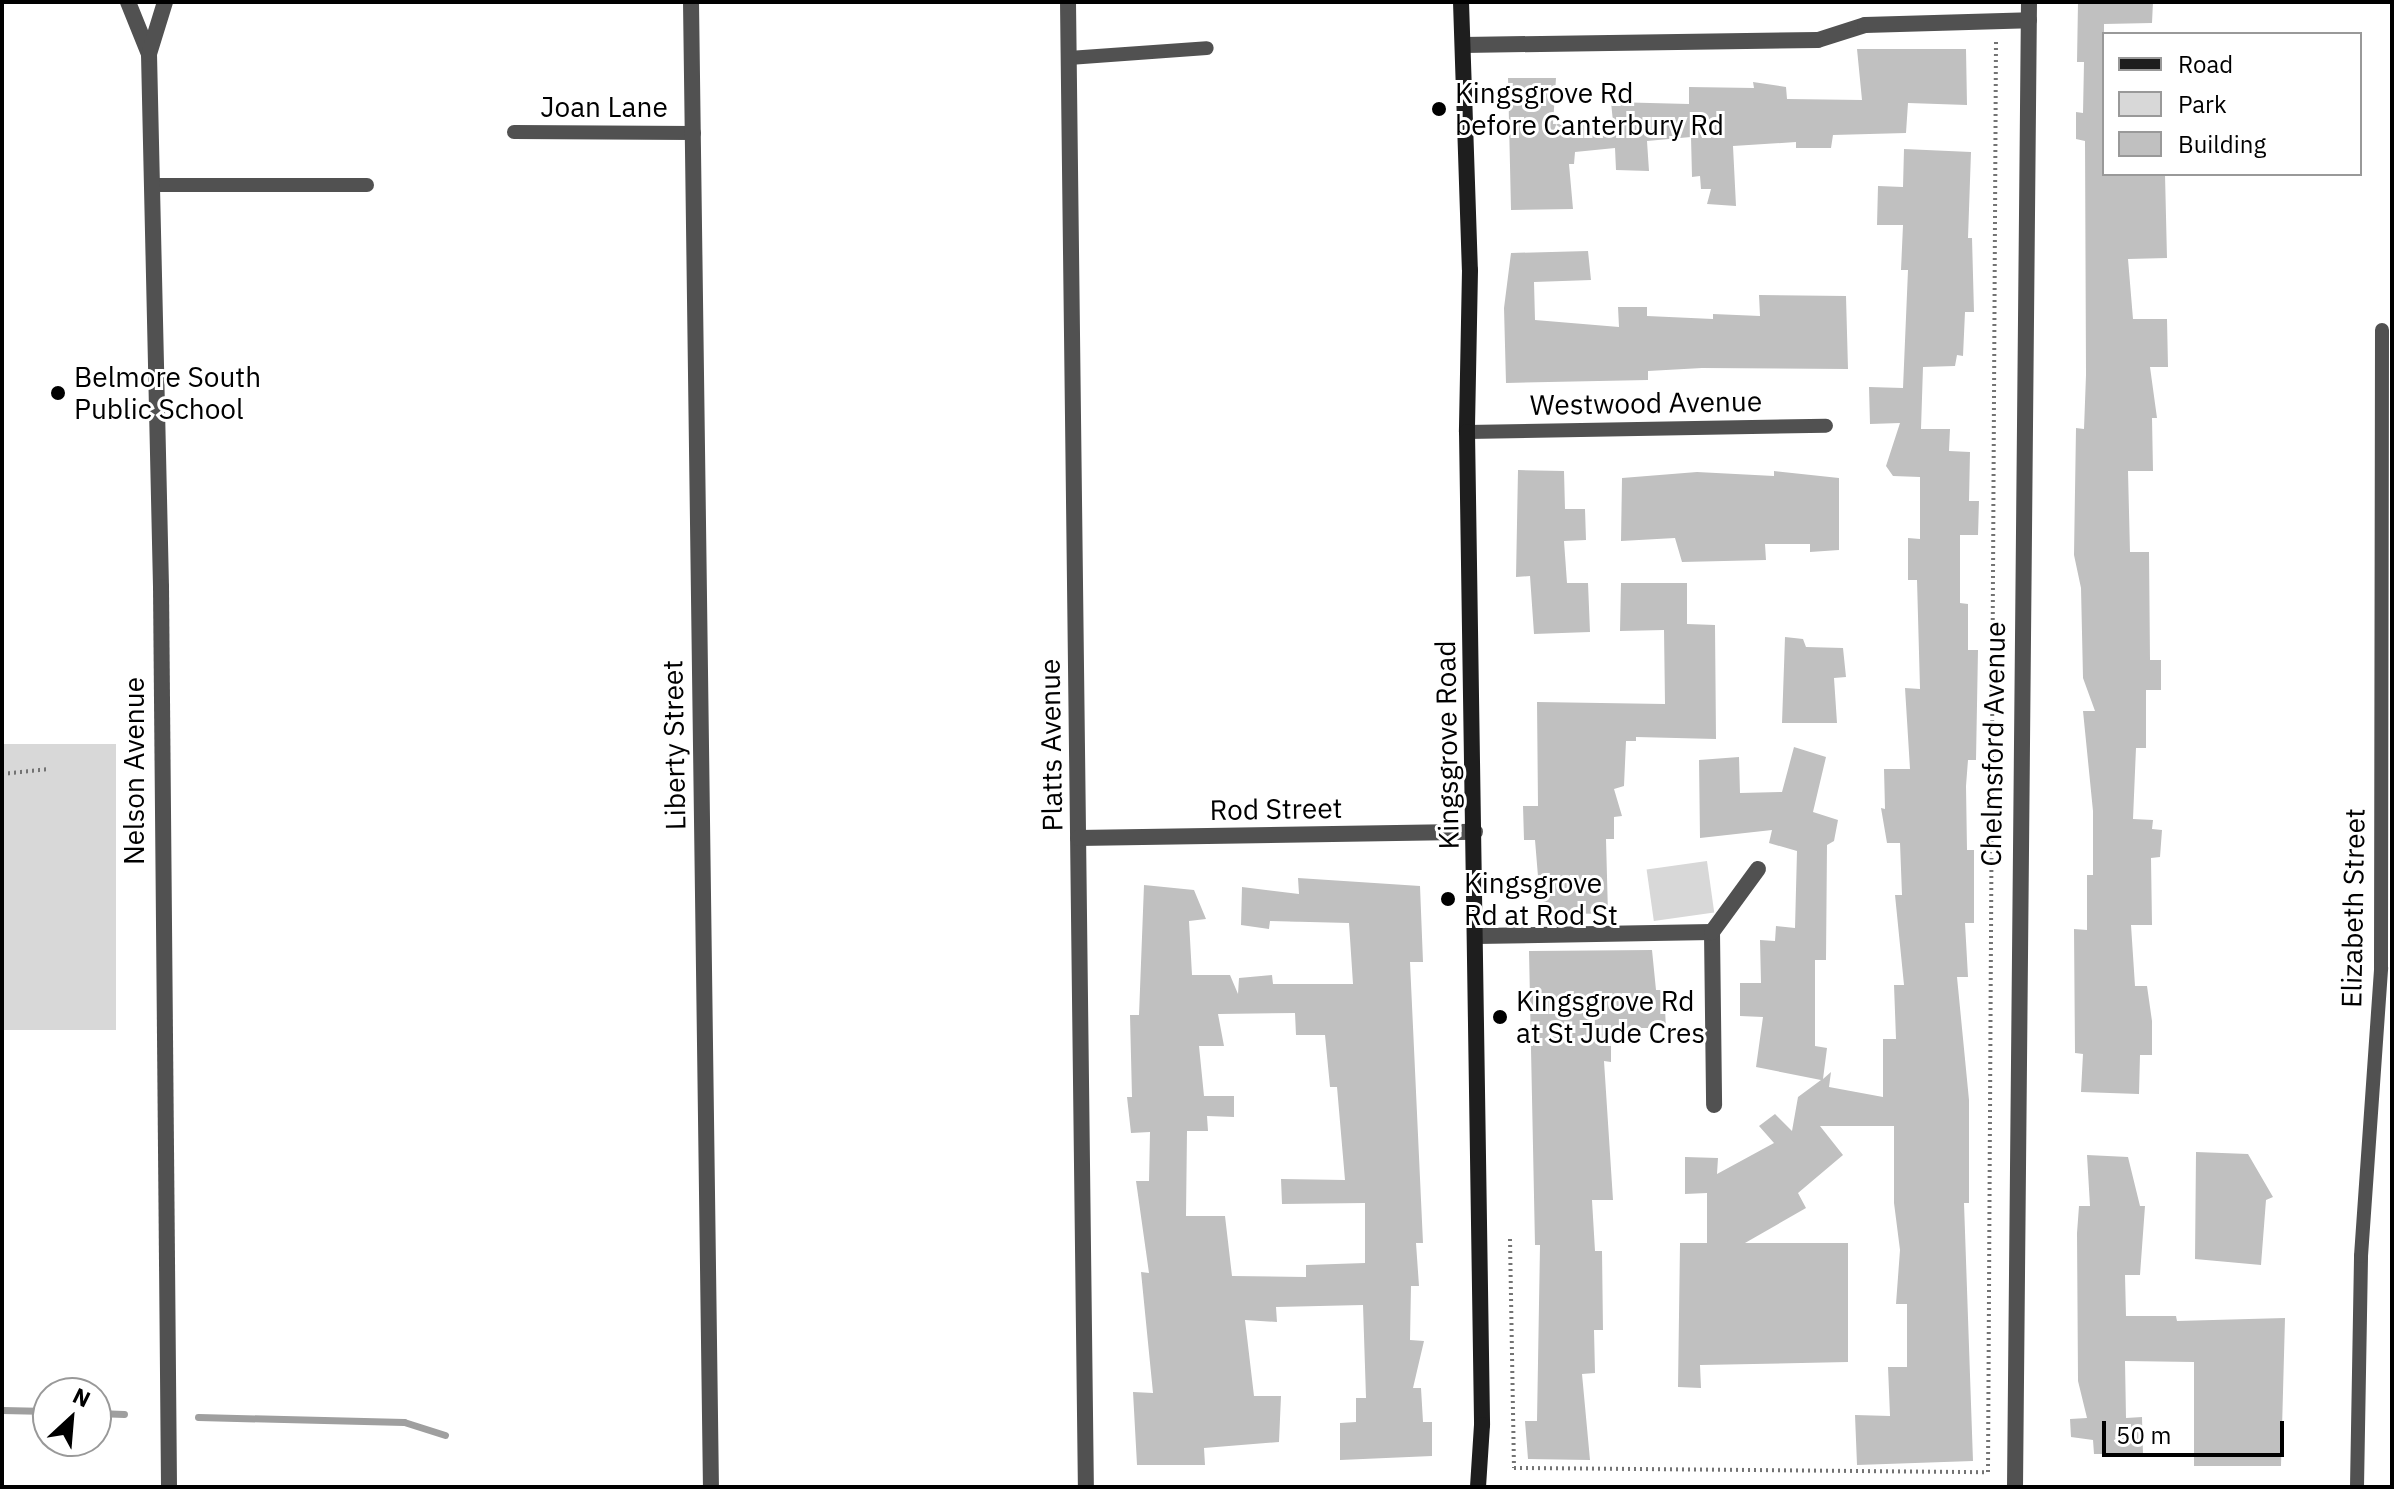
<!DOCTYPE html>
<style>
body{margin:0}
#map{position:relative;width:2394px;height:1489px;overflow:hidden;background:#fff;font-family:"IBM Plex Sans",sans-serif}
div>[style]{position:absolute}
.green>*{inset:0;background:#d8d8d8;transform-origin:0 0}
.stream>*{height:7px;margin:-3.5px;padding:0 3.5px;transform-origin:3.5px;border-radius:3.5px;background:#9f9f9f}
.building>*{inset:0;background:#c0c0c0}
.path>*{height:4px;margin-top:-2px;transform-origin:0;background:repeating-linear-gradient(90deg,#737373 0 2px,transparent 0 6px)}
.service>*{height:14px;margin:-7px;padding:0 7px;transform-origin:7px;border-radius:7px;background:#515151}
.minor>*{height:16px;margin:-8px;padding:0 8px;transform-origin:8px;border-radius:8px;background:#515151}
.secondary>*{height:16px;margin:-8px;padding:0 8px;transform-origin:8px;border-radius:8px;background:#1e1e1e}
.dots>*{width:22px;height:22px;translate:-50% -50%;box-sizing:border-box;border:4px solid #fff;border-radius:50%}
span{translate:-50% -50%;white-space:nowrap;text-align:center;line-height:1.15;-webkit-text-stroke:6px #fff;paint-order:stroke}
.poi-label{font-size:28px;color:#000}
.left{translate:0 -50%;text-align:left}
.street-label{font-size:28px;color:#000}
.frame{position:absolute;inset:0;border:4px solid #000;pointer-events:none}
.legend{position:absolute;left:2102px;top:32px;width:260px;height:144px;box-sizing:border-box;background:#fff;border:2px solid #999;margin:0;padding:10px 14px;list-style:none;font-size:24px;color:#000}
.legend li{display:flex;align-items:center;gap:16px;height:40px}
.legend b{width:40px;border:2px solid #999}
.north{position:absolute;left:32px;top:1377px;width:80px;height:80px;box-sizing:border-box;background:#fff;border:2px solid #999;border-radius:50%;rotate:26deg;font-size:22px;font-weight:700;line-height:32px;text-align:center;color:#000}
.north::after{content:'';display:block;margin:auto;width:28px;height:36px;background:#000;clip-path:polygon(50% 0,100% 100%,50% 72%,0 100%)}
.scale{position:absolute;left:2102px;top:1421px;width:182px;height:36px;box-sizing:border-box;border:4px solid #000;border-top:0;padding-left:10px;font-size:24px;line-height:28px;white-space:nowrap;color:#000;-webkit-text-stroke:6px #fff;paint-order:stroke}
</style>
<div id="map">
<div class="green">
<div style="left:116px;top:744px;width:286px;height:115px;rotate:90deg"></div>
<div style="left:1707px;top:861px;width:52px;height:61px;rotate:82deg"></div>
</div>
<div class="stream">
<div style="left:2px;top:1410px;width:46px;rotate:1.2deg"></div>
<div style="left:96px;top:1413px;width:28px;rotate:2deg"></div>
<div style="left:198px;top:1417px;width:206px;rotate:1.4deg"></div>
<div style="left:404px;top:1422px;width:43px;rotate:17.6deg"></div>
</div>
<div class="building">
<div style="clip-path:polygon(2078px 2px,2153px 2px,2152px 23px,2104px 24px,2104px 174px,2165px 174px,2167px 258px,2128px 259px,2133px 319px,2167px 319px,2168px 367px,2150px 367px,2157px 418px,2152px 418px,2153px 471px,2128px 471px,2130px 552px,2149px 552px,2150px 660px,2161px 660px,2161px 690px,2146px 690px,2146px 748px,2136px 748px,2133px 819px,2153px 820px,2152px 829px,2162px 830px,2160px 857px,2151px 858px,2152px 925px,2131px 925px,2135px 986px,2147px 986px,2152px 1021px,2152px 1055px,2140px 1055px,2139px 1094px,2081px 1092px,2083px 1054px,2075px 1053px,2074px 929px,2087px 930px,2087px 875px,2093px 875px,2093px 811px,2083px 711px,2095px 711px,2083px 678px,2081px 588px,2074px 555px,2076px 428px,2084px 429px,2086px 375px,2085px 141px,2076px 139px,2076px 112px,2083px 113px,2084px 62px,2077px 62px)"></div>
<div style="clip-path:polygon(1857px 49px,1966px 49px,1967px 105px,1908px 103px,1906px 133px,1833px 135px,1831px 148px,1796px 148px,1796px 142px,1733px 146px,1736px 206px,1707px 204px,1711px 189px,1701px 189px,1700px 176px,1692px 177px,1691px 137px,1647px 141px,1649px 171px,1616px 170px,1615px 148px,1575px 152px,1574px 164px,1569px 164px,1573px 209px,1511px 210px,1508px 78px,1556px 78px,1553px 124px,1613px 122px,1611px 102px,1689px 104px,1689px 87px,1754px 88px,1753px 82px,1786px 87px,1787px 99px,1862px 100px)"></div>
<div style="clip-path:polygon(1904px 149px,1971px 152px,1968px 238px,1972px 238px,1974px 312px,1965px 312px,1963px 356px,1957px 355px,1955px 366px,1923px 367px,1921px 429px,1950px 429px,1949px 451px,1970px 452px,1969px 501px,1979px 501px,1978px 535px,1960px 535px,1960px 603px,1968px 604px,1968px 650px,1978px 650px,1976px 760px,1968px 760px,1966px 786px,1967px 850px,1974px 850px,1974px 923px,1965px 923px,1968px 977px,1957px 977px,1969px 1100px,1969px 1203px,1964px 1203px,1973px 1461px,1857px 1465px,1855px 1415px,1890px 1416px,1888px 1367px,1907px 1367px,1907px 1304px,1896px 1304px,1900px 1250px,1894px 1203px,1894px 1126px,1820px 1126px,1843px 1155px,1798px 1193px,1806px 1208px,1745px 1243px,1848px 1243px,1848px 1362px,1700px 1365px,1701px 1388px,1678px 1387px,1680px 1243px,1707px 1243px,1707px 1193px,1685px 1194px,1685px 1157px,1718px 1158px,1717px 1174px,1774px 1143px,1759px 1126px,1775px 1114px,1792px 1131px,1798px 1097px,1821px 1080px,1756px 1067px,1763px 1017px,1740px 1016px,1740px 983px,1761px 983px,1760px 940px,1775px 941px,1776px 926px,1795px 928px,1797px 851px,1769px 843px,1772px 830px,1700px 838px,1699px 760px,1739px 757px,1740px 793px,1782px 792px,1794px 747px,1826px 757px,1813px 812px,1838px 820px,1834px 841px,1827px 845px,1826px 960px,1815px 960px,1815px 1046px,1827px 1048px,1823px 1079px,1831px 1072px,1829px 1087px,1883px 1097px,1883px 1039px,1896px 1039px,1894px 985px,1904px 985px,1895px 895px,1902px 895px,1900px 843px,1887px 843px,1881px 808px,1885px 809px,1884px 769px,1910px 769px,1905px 688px,1920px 689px,1917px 580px,1908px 580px,1908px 538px,1920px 539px,1920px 477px,1893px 476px,1886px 466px,1900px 423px,1870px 424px,1869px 387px,1903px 388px,1908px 270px,1901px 270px,1903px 225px,1877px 225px,1878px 186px,1903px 187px)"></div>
<div style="clip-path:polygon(1588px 251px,1591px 280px,1534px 282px,1535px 320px,1619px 327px,1618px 307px,1647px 307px,1647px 316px,1713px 319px,1713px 314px,1760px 316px,1759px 295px,1846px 296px,1848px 369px,1702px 368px,1648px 371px,1648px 380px,1506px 383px,1504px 308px,1511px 253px)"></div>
<div style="clip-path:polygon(1518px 470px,1564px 471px,1565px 509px,1585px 509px,1586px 540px,1564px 541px,1567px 583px,1588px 583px,1590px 632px,1534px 634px,1530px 576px,1516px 577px)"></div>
<div style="clip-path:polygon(1774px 471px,1839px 478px,1839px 550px,1810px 552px,1810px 544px,1765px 544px,1766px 560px,1682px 562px,1675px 538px,1621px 541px,1622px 478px,1697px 472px,1774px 476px)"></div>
<div style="clip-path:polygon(1621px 583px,1687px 583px,1687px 624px,1715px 625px,1716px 739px,1636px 737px,1636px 741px,1626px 741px,1624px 786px,1614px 789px,1622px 816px,1614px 817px,1614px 839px,1606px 839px,1608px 914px,1541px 913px,1535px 840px,1524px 840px,1523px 806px,1538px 806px,1537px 702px,1665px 704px,1664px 630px,1620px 631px)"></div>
<div style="clip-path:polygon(1785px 637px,1803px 639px,1806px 647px,1843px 648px,1846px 677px,1834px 678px,1837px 723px,1782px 723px)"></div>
<div style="clip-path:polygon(evenodd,1298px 878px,1420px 886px,1423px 962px,1410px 962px,1423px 1243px,1416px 1243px,1419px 1286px,1411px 1286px,1410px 1340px,1424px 1341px,1413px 1388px,1421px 1388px,1423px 1422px,1432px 1422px,1432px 1456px,1340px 1460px,1340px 1423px,1356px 1422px,1356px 1398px,1366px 1398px,1363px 1305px,1276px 1307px,1277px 1322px,1245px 1320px,1254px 1396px,1281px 1396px,1279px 1442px,1204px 1448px,1205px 1465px,1137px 1465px,1133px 1392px,1153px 1393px,1141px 1272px,1149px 1273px,1136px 1181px,1149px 1181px,1150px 1132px,1131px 1133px,1127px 1097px,1132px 1097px,1130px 1015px,1139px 1015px,1144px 885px,1194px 890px,1206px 919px,1189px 921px,1192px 975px,1230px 975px,1238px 994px,1239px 978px,1272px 975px,1273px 984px,1353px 984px,1349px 923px,1270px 921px,1269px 929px,1241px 925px,1242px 887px,1299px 894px,1298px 878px,1295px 1013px,1296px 1035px,1325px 1035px,1330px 1087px,1337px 1087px,1345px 1180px,1281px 1179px,1282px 1204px,1365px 1203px,1365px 1263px,1306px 1265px,1306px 1277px,1232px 1276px,1225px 1216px,1186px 1216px,1187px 1131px,1208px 1131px,1207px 1116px,1234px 1117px,1234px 1096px,1204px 1096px,1199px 1046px,1224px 1046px,1218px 1014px,1295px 1013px)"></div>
<div style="clip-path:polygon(1652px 950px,1656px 990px,1664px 990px,1666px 1028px,1611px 1028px,1611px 1062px,1604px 1061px,1613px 1200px,1592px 1200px,1595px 1251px,1602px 1251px,1603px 1330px,1594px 1330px,1595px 1373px,1582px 1374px,1590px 1460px,1528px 1459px,1525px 1421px,1537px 1421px,1540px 1245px,1535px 1245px,1529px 951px)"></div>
<div style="clip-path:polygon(2196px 1152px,2248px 1154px,2273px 1197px,2266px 1200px,2261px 1265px,2195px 1259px)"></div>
<div style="clip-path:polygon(2087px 1155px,2128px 1157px,2140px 1206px,2145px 1206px,2140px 1275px,2125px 1275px,2126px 1316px,2176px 1316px,2177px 1321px,2285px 1318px,2281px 1466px,2194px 1466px,2194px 1362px,2125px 1361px,2126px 1418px,2142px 1417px,2143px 1454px,2094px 1454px,2093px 1440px,2071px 1437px,2070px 1419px,2087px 1418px,2078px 1381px,2077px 1233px,2079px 1206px,2090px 1206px)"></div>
</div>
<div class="path">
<div style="left:2px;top:774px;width:47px;rotate:-6.1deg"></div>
<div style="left:1510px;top:1239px;width:229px;rotate:89deg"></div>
<div style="left:1514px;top:1468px;width:474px;rotate:0.5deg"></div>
<div style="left:1988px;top:1472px;width:1431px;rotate:-89.68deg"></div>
</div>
<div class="service">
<div style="left:1069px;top:58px;width:138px;rotate:-4.1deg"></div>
<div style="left:514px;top:132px;width:180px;rotate:0.3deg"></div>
<div style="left:152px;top:185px;width:215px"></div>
<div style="left:1467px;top:432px;width:359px;rotate:-1deg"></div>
<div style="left:2357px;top:1487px;width:231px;rotate:-89deg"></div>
<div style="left:2361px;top:1256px;width:289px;rotate:-86deg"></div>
<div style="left:2381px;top:968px;width:638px;rotate:-89.91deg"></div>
</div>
<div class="minor">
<div style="left:128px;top:2px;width:56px;rotate:68deg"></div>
<div style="left:149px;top:54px;width:533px;rotate:88.71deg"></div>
<div style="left:161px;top:587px;width:900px;rotate:89.49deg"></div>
<div style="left:691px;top:2px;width:1485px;rotate:89.23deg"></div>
<div style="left:1068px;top:2px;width:1485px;rotate:89.31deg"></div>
<div style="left:1463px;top:45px;width:355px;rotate:-0.8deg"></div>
<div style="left:1818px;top:40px;width:49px;rotate:-17.7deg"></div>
<div style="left:1865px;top:25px;width:164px;rotate:-1.7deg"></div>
<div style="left:149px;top:54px;width:54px;rotate:-72.9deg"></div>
<div style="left:1078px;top:838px;width:397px;rotate:-0.9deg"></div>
<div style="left:1712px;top:932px;width:173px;rotate:89.3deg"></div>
<div style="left:1476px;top:936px;width:236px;rotate:-1deg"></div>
<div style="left:1712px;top:932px;width:78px;rotate:-53.9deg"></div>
<div style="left:2015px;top:1487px;width:1485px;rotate:-89.46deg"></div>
</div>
<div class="secondary">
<div style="left:1461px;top:2px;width:268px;rotate:88.1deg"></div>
<div style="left:1470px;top:270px;width:162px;rotate:91.1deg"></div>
<div style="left:1467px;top:432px;width:993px;rotate:89.13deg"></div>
<div style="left:1482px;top:1425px;width:62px;rotate:93.7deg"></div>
</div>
<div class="dots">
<div style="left:1439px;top:109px;background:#000"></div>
<div style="left:58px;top:393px;background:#000"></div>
<div style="left:1448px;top:899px;background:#000"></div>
<div style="left:1500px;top:1017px;background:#000"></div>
</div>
<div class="poi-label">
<span class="left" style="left:1455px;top:109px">Kingsgrove Rd<br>before Canterbury Rd</span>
<span class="left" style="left:74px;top:393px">Belmore South<br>Public School</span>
<span class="left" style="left:1464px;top:899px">Kingsgrove<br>Rd at Rod St</span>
<span class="left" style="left:1516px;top:1017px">Kingsgrove Rd<br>at St Jude Cres</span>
</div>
<div class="street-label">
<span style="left:604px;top:107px">Joan Lane</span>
<span style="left:1646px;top:403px;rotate:-1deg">Westwood Avenue</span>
<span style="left:1993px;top:744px;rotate:-89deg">Chelmsford Avenue</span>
<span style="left:674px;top:745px;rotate:-91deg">Liberty Street</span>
<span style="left:1051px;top:745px;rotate:-91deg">Platts Avenue</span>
<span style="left:1447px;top:745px;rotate:-91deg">Kingsgrove Road</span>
<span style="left:134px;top:771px;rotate:-90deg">Nelson Avenue</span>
<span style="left:1276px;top:809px;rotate:-1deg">Rod Street</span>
<span style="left:2353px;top:908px;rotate:-89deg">Elizabeth Street</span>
</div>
<div class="frame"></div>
<ul class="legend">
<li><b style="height:10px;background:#1e1e1e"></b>Road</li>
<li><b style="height:22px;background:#d8d8d8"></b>Park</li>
<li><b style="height:22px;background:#c0c0c0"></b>Building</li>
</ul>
<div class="north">N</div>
<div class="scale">50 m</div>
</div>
